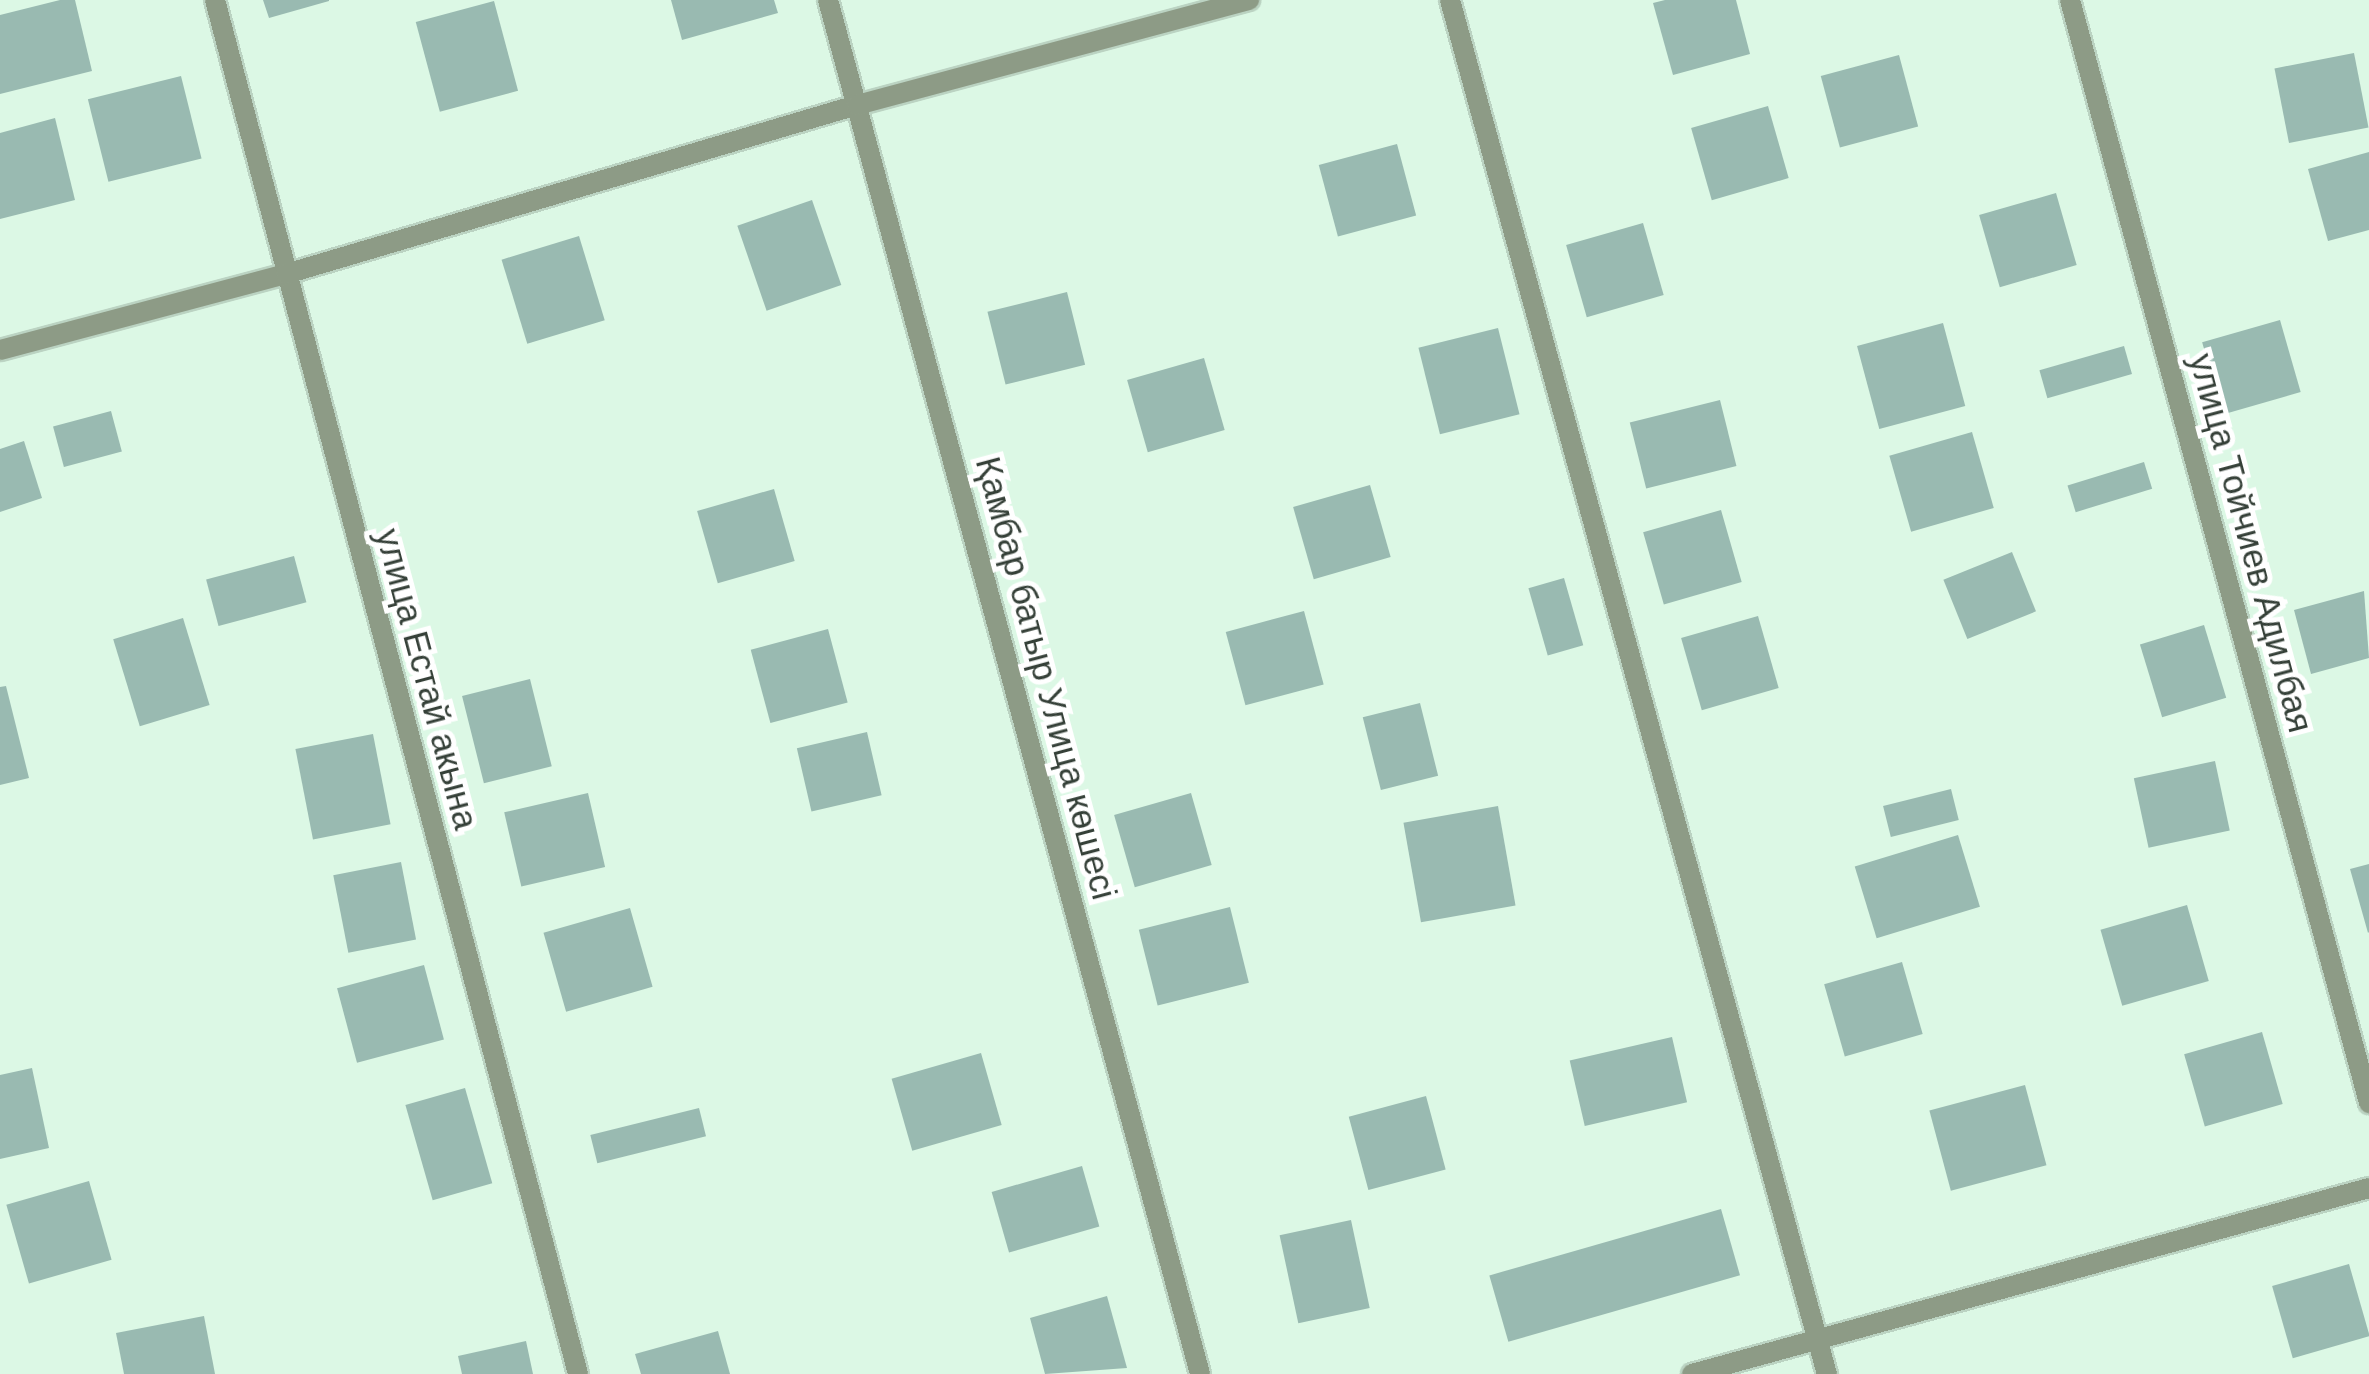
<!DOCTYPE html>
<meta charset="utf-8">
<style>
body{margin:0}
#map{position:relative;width:2369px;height:1374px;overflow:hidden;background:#dcf8e5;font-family:Helvetica,sans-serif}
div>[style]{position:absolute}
.building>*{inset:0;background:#99bab1;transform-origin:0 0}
.roads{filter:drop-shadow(2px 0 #bbd3c2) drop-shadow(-2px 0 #bbd3c2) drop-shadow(0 2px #bbd3c2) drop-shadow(0 -2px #bbd3c2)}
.minor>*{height:20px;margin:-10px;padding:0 10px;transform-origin:10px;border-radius:10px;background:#8d9b86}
span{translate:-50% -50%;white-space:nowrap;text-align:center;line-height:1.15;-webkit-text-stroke:10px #fff;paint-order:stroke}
.street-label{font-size:35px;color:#354038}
</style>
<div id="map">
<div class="building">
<div style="clip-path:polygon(60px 0,75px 0,92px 71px,0 94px,0 15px)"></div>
<div style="clip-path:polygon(263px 0,329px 0,329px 1px,269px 18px)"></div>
<div style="clip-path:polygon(671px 0,774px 0,778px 13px,682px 40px)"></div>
<div style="clip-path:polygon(1665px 0,1736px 0,1750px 54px,1673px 75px,1653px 3px)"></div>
<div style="left:494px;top:1px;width:93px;height:81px;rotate:75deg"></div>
<div style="left:2354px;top:53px;width:76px;height:81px;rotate:79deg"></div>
<div style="left:1899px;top:55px;width:74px;height:81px;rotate:75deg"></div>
<div style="left:181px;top:76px;width:85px;height:96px;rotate:76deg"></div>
<div style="left:1768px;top:106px;width:75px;height:80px;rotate:74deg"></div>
<div style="clip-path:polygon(55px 118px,75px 200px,0 219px,0 133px)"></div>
<div style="left:1397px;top:144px;width:74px;height:81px;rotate:75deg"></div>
<div style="clip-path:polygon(2369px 152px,2369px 230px,2328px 241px,2308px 169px)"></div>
<div style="left:2056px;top:193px;width:75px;height:80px;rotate:74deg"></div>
<div style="left:812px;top:200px;width:90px;height:79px;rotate:71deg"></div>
<div style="left:1643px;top:223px;width:75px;height:80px;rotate:74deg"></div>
<div style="left:579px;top:236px;width:88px;height:81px;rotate:73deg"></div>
<div style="left:1067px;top:292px;width:75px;height:82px;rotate:76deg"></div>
<div style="left:2280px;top:320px;width:75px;height:81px;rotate:74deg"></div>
<div style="left:1943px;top:323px;width:86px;height:89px;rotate:75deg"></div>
<div style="left:1498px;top:328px;width:89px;height:82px;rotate:76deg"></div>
<div style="left:2124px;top:346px;width:29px;height:88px;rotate:74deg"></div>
<div style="left:1204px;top:358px;width:75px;height:80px;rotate:74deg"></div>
<div style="left:1720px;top:400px;width:68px;height:93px;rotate:76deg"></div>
<div style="left:111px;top:411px;width:42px;height:60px;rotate:75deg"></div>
<div style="left:1972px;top:432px;width:79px;height:86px;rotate:74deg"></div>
<div style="clip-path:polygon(24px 441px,42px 498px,0 512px,0 449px)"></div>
<div style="left:2144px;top:462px;width:28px;height:80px;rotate:73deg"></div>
<div style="left:1370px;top:485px;width:75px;height:80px;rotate:74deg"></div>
<div style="left:774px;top:489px;width:75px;height:80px;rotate:74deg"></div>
<div style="left:1721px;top:510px;width:75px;height:81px;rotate:74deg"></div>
<div style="left:2012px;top:552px;width:64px;height:74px;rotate:68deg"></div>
<div style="left:294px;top:556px;width:48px;height:91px;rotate:75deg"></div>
<div style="left:1564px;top:578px;width:70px;height:37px;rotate:74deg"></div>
<div style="clip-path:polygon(2364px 591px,2369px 658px,2311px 674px,2294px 610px)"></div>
<div style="left:1304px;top:611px;width:76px;height:81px;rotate:75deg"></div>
<div style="left:1758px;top:616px;width:75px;height:80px;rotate:74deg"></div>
<div style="left:183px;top:618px;width:91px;height:73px;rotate:73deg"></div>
<div style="left:2204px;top:625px;width:76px;height:67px;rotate:73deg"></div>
<div style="left:828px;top:629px;width:76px;height:80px;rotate:75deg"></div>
<div style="left:530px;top:679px;width:90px;height:70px;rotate:76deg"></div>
<div style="clip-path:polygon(6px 686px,29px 778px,0 785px,0 687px)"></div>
<div style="left:1420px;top:703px;width:75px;height:59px;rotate:76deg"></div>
<div style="left:867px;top:732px;width:65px;height:72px;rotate:77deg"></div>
<div style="left:373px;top:734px;width:92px;height:79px;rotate:79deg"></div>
<div style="left:2215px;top:761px;width:71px;height:83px;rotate:78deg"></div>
<div style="left:1951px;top:789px;width:32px;height:70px;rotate:76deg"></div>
<div style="left:588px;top:793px;width:76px;height:86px;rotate:77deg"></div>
<div style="left:1191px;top:793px;width:75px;height:80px;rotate:74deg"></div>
<div style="left:1498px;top:806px;width:101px;height:96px;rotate:80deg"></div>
<div style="left:1958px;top:835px;width:75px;height:108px;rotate:73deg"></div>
<div style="left:401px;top:862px;width:79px;height:69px;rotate:79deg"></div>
<div style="clip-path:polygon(2369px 864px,2369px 932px,2368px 933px,2350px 869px)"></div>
<div style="left:2187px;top:905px;width:79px;height:90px;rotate:74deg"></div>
<div style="left:1230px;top:907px;width:78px;height:94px;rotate:76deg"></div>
<div style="left:630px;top:908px;width:82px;height:90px;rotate:74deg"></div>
<div style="left:1902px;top:962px;width:75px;height:81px;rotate:74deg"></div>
<div style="left:424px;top:965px;width:77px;height:90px;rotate:75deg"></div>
<div style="left:2262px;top:1032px;width:75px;height:81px;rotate:74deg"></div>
<div style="left:1672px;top:1037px;width:67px;height:105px;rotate:77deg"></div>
<div style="left:981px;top:1053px;width:75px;height:93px;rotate:74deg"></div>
<div style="clip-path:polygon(32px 1068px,49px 1148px,0 1159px,0 1075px)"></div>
<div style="left:2025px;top:1085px;width:83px;height:99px;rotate:75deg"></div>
<div style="left:465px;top:1088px;width:99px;height:62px;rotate:74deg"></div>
<div style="left:1426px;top:1096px;width:76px;height:80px;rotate:75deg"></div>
<div style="left:699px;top:1108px;width:29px;height:112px;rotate:76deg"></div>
<div style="left:1082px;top:1166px;width:63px;height:94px;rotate:74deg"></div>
<div style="left:89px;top:1181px;width:82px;height:86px;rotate:74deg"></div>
<div style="left:1721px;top:1209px;width:69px;height:241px;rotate:74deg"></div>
<div style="left:1351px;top:1220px;width:90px;height:73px;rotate:78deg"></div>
<div style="left:2349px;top:1264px;width:75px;height:80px;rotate:74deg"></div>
<div style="clip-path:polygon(1107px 1296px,1127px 1368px,1045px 1374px,1030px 1318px)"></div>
<div style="clip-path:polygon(204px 1316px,215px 1374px,124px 1374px,116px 1333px)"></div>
<div style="clip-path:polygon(718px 1331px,730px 1374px,641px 1374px,635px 1354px)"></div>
<div style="clip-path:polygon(526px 1341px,533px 1374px,462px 1374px,458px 1356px)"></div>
</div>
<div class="roads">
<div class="minor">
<div style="left:215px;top:0;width:1421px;rotate:75.2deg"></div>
<div style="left:828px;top:0;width:1423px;rotate:74.85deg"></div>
<div style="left:1450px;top:0;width:1425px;rotate:74.66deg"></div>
<div style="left:2070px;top:0;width:1143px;rotate:74.83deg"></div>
<div style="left:0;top:350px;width:296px;rotate:-14.9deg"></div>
<div style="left:286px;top:274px;width:595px;rotate:-16.49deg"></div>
<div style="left:857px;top:105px;width:406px;rotate:-15deg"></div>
<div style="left:1692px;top:1374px;width:702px;rotate:-15.36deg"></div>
</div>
</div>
<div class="street-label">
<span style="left:2251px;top:543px;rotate:75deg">улица Тойчиев Адилбая</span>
<span style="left:1046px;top:678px;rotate:75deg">Қамбар батыр Улица көшесі</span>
<span style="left:427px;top:679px;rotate:75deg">улица Естай акына</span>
</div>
</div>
